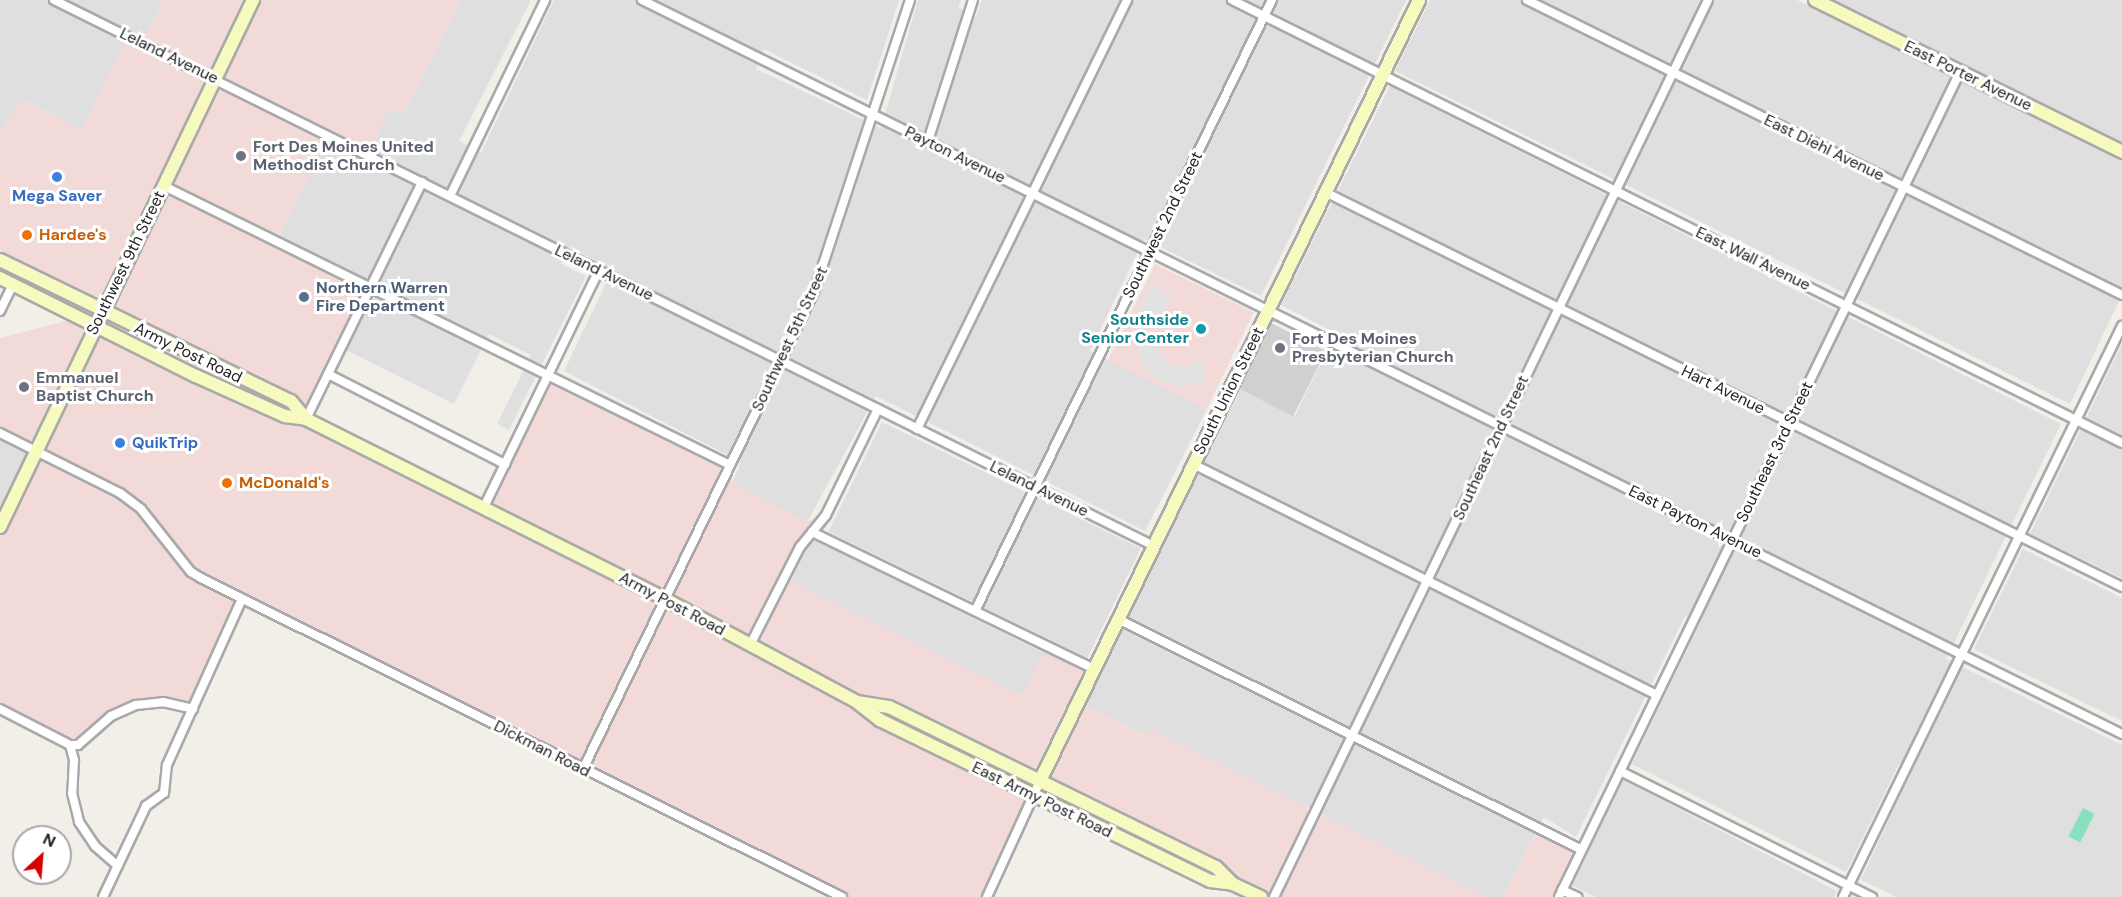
<!DOCTYPE html>
<style>
body{margin:0}
#map{position:relative;width:2122px;height:897px;overflow:hidden;background:#f2efe9;font-family:"DM Sans",sans-serif}
div>[style]{position:absolute}
.residential>*{inset:0;background:#e0dfdf;transform-origin:0 0}
.commercial>*{inset:0;background:#f2dad9;transform-origin:0 0}
.religious>*{inset:0;background:#d0d0d0;transform-origin:0 0}
.pitch>*{inset:0;background:#88e0be;transform-origin:0 0}
.parking>*{inset:0;background:#e2e2e2;transform-origin:0 0}
.roads{filter:drop-shadow(2px 0 #a9a9a9) drop-shadow(-2px 0 #a9a9a9) drop-shadow(0 2px #a9a9a9) drop-shadow(0 -2px #a9a9a9)}
.street>*{height:8px;margin:-4px;padding:0 4px;transform-origin:4px;border-radius:4px;background:#fff}
.secondary>*{height:12px;margin:-6px;padding:0 6px;transform-origin:6px;border-radius:6px;background:#f7fabf}
.dots>*{width:16px;height:16px;translate:-50% -50%;box-sizing:border-box;border:3px solid #fff;border-radius:50%}
span{translate:-50% -50%;white-space:nowrap;text-align:center;line-height:1.15;-webkit-text-stroke:6px #fff;paint-order:stroke}
.street-label{font-size:16px;color:#222}
.worship-label{font-size:16px;color:#5b616d;font-weight:700}
.left{translate:0 -50%;text-align:left}
.shop-label{font-size:16px;color:#366cbe;font-weight:700}
.food-label{font-size:16px;color:#c56008;font-weight:700}
.service-label{font-size:16px;color:#4e5e75;font-weight:700}
.culture-label{font-size:16px;color:#0d838f;font-weight:700}
.right{translate:-100% -50%;text-align:right}
.north{position:absolute;left:12px;top:825px;width:60px;height:60px;box-sizing:border-box;background:#fff;border:2px solid #a7a7a7;border-radius:50%;rotate:26deg;font-size:16px;font-weight:700;line-height:24px;text-align:center;color:#222}
.north::after{content:'';display:block;margin:auto;width:21px;height:27px;background:#d40000;clip-path:polygon(50% 0,100% 100%,50% 72%,0 100%)}
</style>
<div id="map">
<div class="residential">
<div style="clip-path:polygon(0 0,163px 0,143px 43px,127px 36px,82px 130px,21px 99px,0 135px)"></div>
<div style="clip-path:polygon(461px 0,531px 0,459px 141px,481px 153px,554px 0,899px 0,867px 100px,764px 49px,756px 69px,881px 128px,918px 0,961px 0,958px 7px,976px 17px,982px 0,1406px 0,1261px 296px,1144px 239px,1090px 351px,1207px 409px,1145px 531px,876px 396px,807px 522px,732px 483px,741px 462px,564px 371px,612px 271px,570px 246px,561px 264px,586px 276px,509px 430px,497px 424px,531px 355px,489px 334px,454px 404px,344px 349px,376px 284px,279px 236px,326px 141px,363px 160px,389px 108px,403px 114px)"></div>
<div style="clip-path:polygon(1430px 0,1797px 0,2122px 161px,2122px 295px,2070px 404px,1395px 71px)"></div>
<div style="clip-path:polygon(1815px 0,2122px 0,2122px 152px)"></div>
<div style="clip-path:polygon(1390px 86px,2061px 424px,1946px 659px,2122px 745px,2122px 897px,1897px 897px,1861px 880px,1911px 772px,1899px 764px,1846px 872px,1632px 764px,1700px 623px,1685px 616px,1576px 837px,1544px 817px,1503px 897px,1487px 897px,1149px 728px,1145px 735px,1086px 705px,1239px 389px,1295px 416px,1336px 333px,1281px 305px)"></div>
<div style="clip-path:polygon(2122px 344px,2122px 578px,2030px 534px)"></div>
<div style="left:882px;top:422px;width:288px;height:122px;rotate:26deg"></div>
<div style="clip-path:polygon(0 433px,36px 451px,0 527px)"></div>
<div style="clip-path:polygon(815px 540px,1044px 653px,1022px 696px,791px 581px,807px 546px)"></div>
<div style="clip-path:polygon(2023px 549px,2122px 598px,2122px 721px,1974px 649px)"></div>
<div style="clip-path:polygon(1623px 780px,1837px 891px,1834px 897px,1596px 897px,1572px 886px)"></div>
</div>
<div class="commercial">
<div style="clip-path:polygon(163px 0,461px 0,403px 114px,389px 108px,369px 156px,332px 137px,326px 141px,279px 236px,280px 243px,370px 287px,306px 419px,483px 509px,548px 376px,730px 465px,732px 483px,807px 521px,826px 515px,800px 547px,785px 578px,1022px 696px,1047px 646px,1094px 669px,1078px 701px,1144px 735px,1149px 728px,1307px 807px,1308px 828px,1321px 814px,1487px 897px,1262px 897px,1040px 782px,987px 897px,842px 897px,242px 600px,193px 709px,181px 705px,128px 708px,78px 745px,0 709px,0 527px,36px 451px,0 433px,0 338px,101px 312px,0 264px,0 135px,21px 99px,82px 130px,127px 36px,143px 43px)"></div>
<div style="left:1155px;top:264px;width:110px;height:108px;rotate:26deg"></div>
<div style="clip-path:polygon(1539px 828px,1582px 850px,1563px 890px,1577px 897px,1503px 897px)"></div>
</div>
<div class="religious">
<div style="left:1271px;top:323px;width:62px;height:73px;rotate:27deg"></div>
</div>
<div class="pitch">
<div style="left:2083px;top:808px;width:13px;height:32px;rotate:27deg"></div>
</div>
<div class="parking">
<div style="left:1151px;top:285px;width:23px;height:35px;rotate:25deg"></div>
<div style="clip-path:polygon(1135px 336px,1157px 338px,1159px 351px,1170px 364px,1170px 370px,1173px 365px,1188px 367px,1202px 360px,1206px 382px,1179px 387px,1156px 379px,1140px 360px)"></div>
</div>
<div class="roads">
<div class="street">
<div style="left:54px;top:0;width:1228px;rotate:26.4deg"></div>
<div style="left:642px;top:0;width:1652px;rotate:26.38deg"></div>
<div style="left:1232px;top:0;width:994px;rotate:26.46deg"></div>
<div style="left:1527px;top:0;width:664px;rotate:26.37deg"></div>
<div style="left:928px;top:141px;width:148px;rotate:-72.3deg"></div>
<div style="left:164px;top:186px;width:631px;rotate:26.24deg"></div>
<div style="left:1325px;top:192px;width:890px;rotate:26.36deg"></div>
<div style="left:450px;top:196px;width:218px;rotate:-64.1deg"></div>
<div style="left:0;top:311px;width:30px;rotate:-64deg"></div>
<div style="left:328px;top:374px;width:199px;rotate:27deg"></div>
<div style="left:306px;top:419px;width:264px;rotate:-63.9deg"></div>
<div style="left:917px;top:429px;width:478px;rotate:-63.9deg"></div>
<div style="left:0;top:433px;width:134px;rotate:26.6deg"></div>
<div style="left:120px;top:493px;width:26px;rotate:37deg"></div>
<div style="left:141px;top:509px;width:80px;rotate:51.6deg"></div>
<div style="left:191px;top:572px;width:12px;rotate:31deg"></div>
<div style="left:201px;top:578px;width:716px;rotate:26.46deg"></div>
<div style="left:1193px;top:464px;width:518px;rotate:26.47deg"></div>
<div style="left:483px;top:509px;width:266px;rotate:-64.1deg"></div>
<div style="left:812px;top:532px;width:314px;rotate:25.9deg"></div>
<div style="left:975px;top:611px;width:679px;rotate:-64.08deg"></div>
<div style="left:1118px;top:619px;width:518px;rotate:26.47deg"></div>
<div style="left:750px;top:645px;width:110px;rotate:-63deg"></div>
<div style="left:800px;top:547px;width:41px;rotate:-50.9deg"></div>
<div style="left:826px;top:515px;width:118px;rotate:-63.9deg"></div>
<div style="left:0;top:709px;width:79px;rotate:27.2deg"></div>
<div style="left:70px;top:745px;width:8px"></div>
<div style="left:78px;top:745px;width:44px;rotate:-41.3deg"></div>
<div style="left:111px;top:716px;width:27px;rotate:-24deg"></div>
<div style="left:136px;top:705px;width:27px;rotate:-6deg"></div>
<div style="left:163px;top:702px;width:31px;rotate:13deg"></div>
<div style="left:70px;top:745px;width:16px;rotate:75deg"></div>
<div style="left:74px;top:760px;width:33px;rotate:93deg"></div>
<div style="left:72px;top:793px;width:30px;rotate:76deg"></div>
<div style="left:79px;top:822px;width:29px;rotate:56deg"></div>
<div style="left:95px;top:846px;width:30px;rotate:41deg"></div>
<div style="left:583px;top:769px;width:530px;rotate:-64.16deg"></div>
<div style="left:814px;top:292px;width:307px;rotate:-71.8deg"></div>
<div style="left:1620px;top:771px;width:282px;rotate:26.6deg"></div>
<div style="left:1562px;top:890px;width:17px;rotate:25deg"></div>
<div style="left:103px;top:897px;width:101px;rotate:-64.7deg"></div>
<div style="left:146px;top:806px;width:22px;rotate:-36deg"></div>
<div style="left:164px;top:793px;width:28px;rotate:-84deg"></div>
<div style="left:167px;top:765px;width:182px;rotate:-65.7deg"></div>
<div style="left:987px;top:897px;width:128px;rotate:-65.4deg"></div>
<div style="left:1274px;top:897px;width:996px;rotate:-64.18deg"></div>
<div style="left:1559px;top:897px;width:917px;rotate:-64.08deg"></div>
<div style="left:1843px;top:897px;width:636px;rotate:-63.96deg"></div>
</div>
<div class="secondary">
<div style="left:1815px;top:0;width:343px;rotate:26.3deg"></div>
<div style="left:0;top:260px;width:323px;rotate:25.9deg"></div>
<div style="left:291px;top:401px;width:23px;rotate:50deg"></div>
<div style="left:0;top:278px;width:219px;rotate:26.6deg"></div>
<div style="left:196px;top:376px;width:98px;rotate:24.2deg"></div>
<div style="left:285px;top:416px;width:21px;rotate:8deg"></div>
<div style="left:306px;top:419px;width:402px;rotate:26.6deg"></div>
<div style="left:665px;top:599px;width:218px;rotate:28.2deg"></div>
<div style="left:857px;top:702px;width:32px;rotate:9deg"></div>
<div style="left:889px;top:707px;width:364px;rotate:26.1deg"></div>
<div style="left:1216px;top:867px;width:24px;rotate:45deg"></div>
<div style="left:1233px;top:884px;width:31px;rotate:25deg"></div>
<div style="left:0;top:527px;width:585px;rotate:-64.36deg"></div>
<div style="left:858px;top:703px;width:28px;rotate:38deg"></div>
<div style="left:880px;top:720px;width:367px;rotate:26deg"></div>
<div style="left:1210px;top:881px;width:23px;rotate:7deg"></div>
<div style="left:1040px;top:781px;width:868px;rotate:-64.11deg"></div>
</div>
</div>
<div class="dots">
<div style="left:241px;top:156px;background:#6b7280"></div>
<div style="left:57px;top:177px;background:#3f7fe0"></div>
<div style="left:27px;top:235px;background:#e8710a"></div>
<div style="left:304px;top:297px;background:#5c6f8a"></div>
<div style="left:1201px;top:329px;background:#0f9aa8"></div>
<div style="left:1280px;top:348px;background:#6b7280"></div>
<div style="left:24px;top:387px;background:#6b7280"></div>
<div style="left:120px;top:443px;background:#3f7fe0"></div>
<div style="left:227px;top:483px;background:#e8710a"></div>
</div>
<div class="street-label">
<span style="left:169px;top:56px;rotate:26deg">Leland Avenue</span>
<span style="left:1968px;top:76px;rotate:26deg">East Porter Avenue</span>
<span style="left:1824px;top:148px;rotate:26deg">East Diehl Avenue</span>
<span style="left:955px;top:155px;rotate:26deg">Payton Avenue</span>
<span style="left:1163px;top:225px;rotate:-64deg">Southwest 2nd Street</span>
<span style="left:1753px;top:259px;rotate:26deg">East Wall Avenue</span>
<span style="left:126px;top:263px;rotate:-64deg">Southwest 9th Street</span>
<span style="left:604px;top:273px;rotate:26deg">Leland Avenue</span>
<span style="left:790px;top:339px;rotate:-65deg">Southwest 5th Street</span>
<span style="left:188px;top:353px;rotate:26deg">Army Post Road</span>
<span style="left:1723px;top:390px;rotate:26deg">Hart Avenue</span>
<span style="left:1229px;top:391px;rotate:-64deg">South Union Street</span>
<span style="left:1491px;top:448px;rotate:-65deg">Southeast 2nd Street</span>
<span style="left:1775px;top:452px;rotate:-64deg">Southeast 3rd Street</span>
<span style="left:1039px;top:489px;rotate:26deg">Leland Avenue</span>
<span style="left:1695px;top:522px;rotate:26deg">East Payton Avenue</span>
<span style="left:672px;top:604px;rotate:28deg">Army Post Road</span>
<span style="left:542px;top:749px;rotate:27deg">Dickman Road</span>
<span style="left:1042px;top:800px;rotate:26deg">East Army Post Road</span>
</div>
<div class="worship-label">
<span class="left" style="left:253px;top:156px">Fort Des Moines United<br>Methodist Church</span>
<span class="left" style="left:1292px;top:348px">Fort Des Moines<br>Presbyterian Church</span>
<span class="left" style="left:36px;top:387px">Emmanuel<br>Baptist Church</span>
</div>
<div class="shop-label">
<span style="left:57px;top:196px">Mega Saver</span>
<span class="left" style="left:132px;top:443px">QuikTrip</span>
</div>
<div class="food-label">
<span class="left" style="left:39px;top:235px">Hardee's</span>
<span class="left" style="left:239px;top:483px">McDonald's</span>
</div>
<div class="service-label">
<span class="left" style="left:316px;top:297px">Northern Warren<br>Fire Department</span>
</div>
<div class="culture-label">
<span class="right" style="left:1189px;top:329px">Southside<br>Senior Center</span>
</div>
<div class="north">N</div>
</div>
